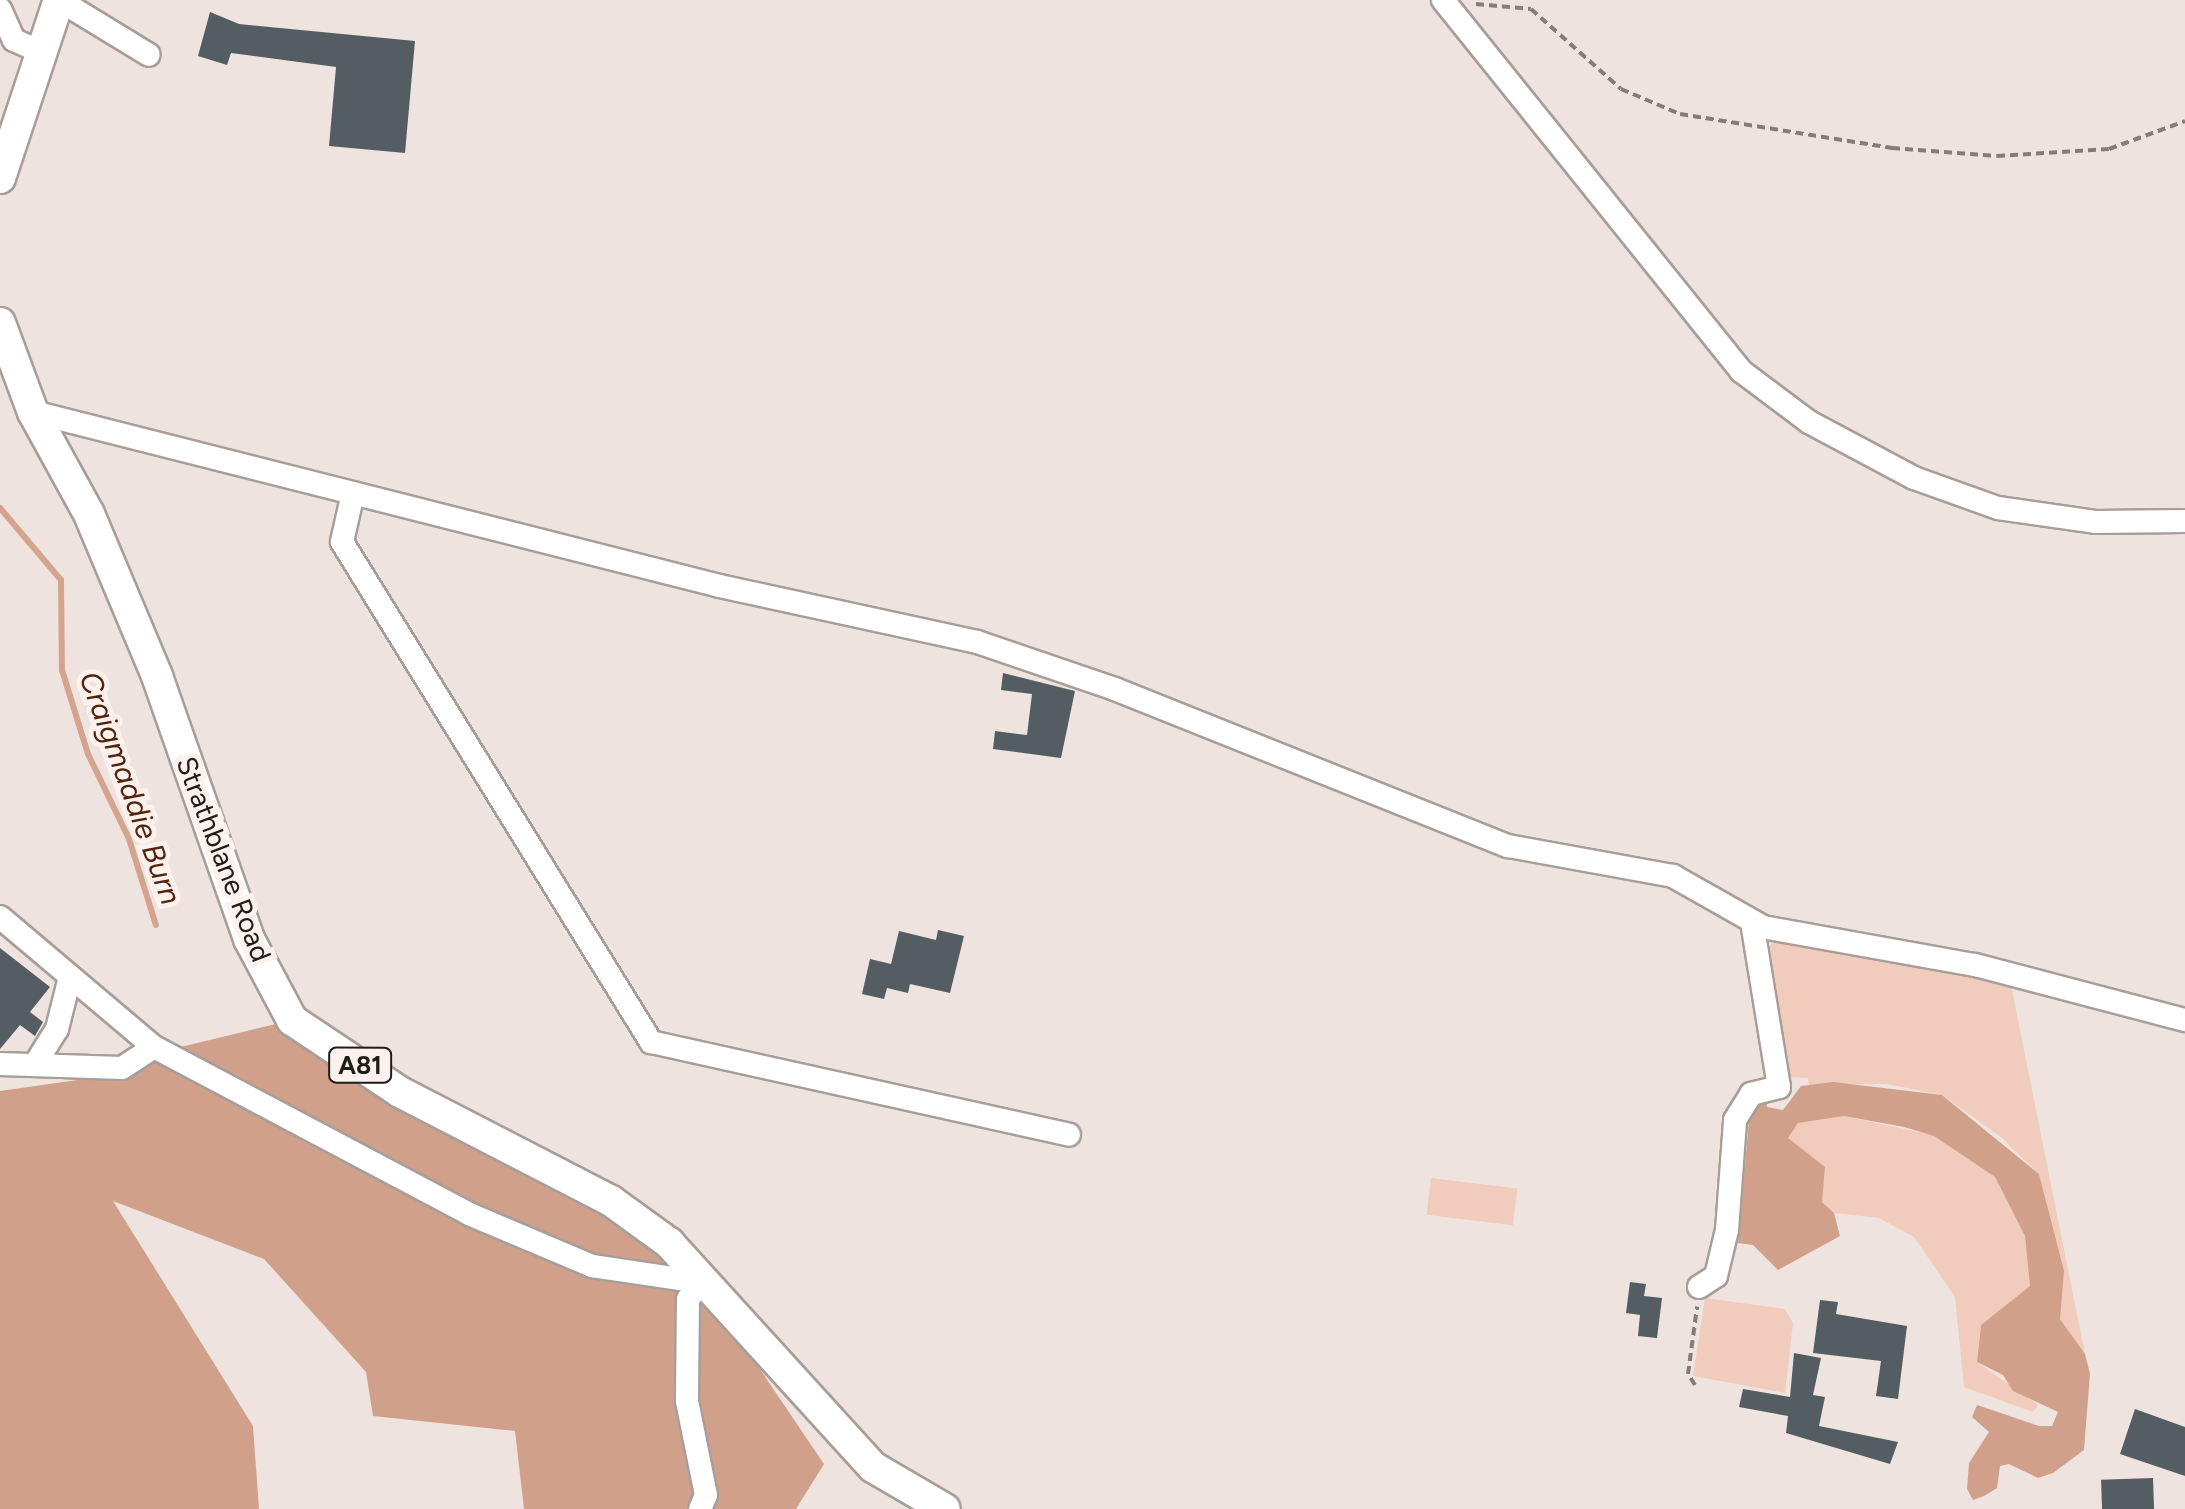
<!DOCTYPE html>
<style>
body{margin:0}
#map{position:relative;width:2185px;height:1509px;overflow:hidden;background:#efe3df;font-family:Figtree,sans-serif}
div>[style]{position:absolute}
.green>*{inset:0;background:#f1ccbc;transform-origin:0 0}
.forest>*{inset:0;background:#d1a08a}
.stream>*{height:6px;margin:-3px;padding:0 3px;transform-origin:3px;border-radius:3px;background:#d5a48e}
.building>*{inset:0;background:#545e62;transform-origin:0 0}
.path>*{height:4px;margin-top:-2px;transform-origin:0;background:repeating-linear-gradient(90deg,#837c79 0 8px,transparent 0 13px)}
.roads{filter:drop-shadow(2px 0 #a89e99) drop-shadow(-2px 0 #a89e99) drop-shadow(0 2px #a89e99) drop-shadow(0 -2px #a89e99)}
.minor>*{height:22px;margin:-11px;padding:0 11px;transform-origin:11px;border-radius:11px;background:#fff}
.major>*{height:30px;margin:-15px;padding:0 15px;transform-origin:15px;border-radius:15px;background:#fff}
span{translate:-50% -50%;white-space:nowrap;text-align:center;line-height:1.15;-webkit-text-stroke:10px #fcf1ec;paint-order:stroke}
.shield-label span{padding:2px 8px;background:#fcf1ec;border:2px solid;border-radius:8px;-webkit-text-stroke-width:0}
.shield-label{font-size:25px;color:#1f1c1a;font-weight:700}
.street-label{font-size:28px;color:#1f1c1a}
.water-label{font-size:30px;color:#52230c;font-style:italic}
</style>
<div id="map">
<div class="green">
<div style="clip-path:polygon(1776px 938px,2010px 980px,2085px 1354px,2060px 1319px,2055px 1247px,2039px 1174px,2001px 1137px,1942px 1095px,1887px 1084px,1809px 1085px,1808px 1078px,1788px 1077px,1766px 951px)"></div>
<div style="clip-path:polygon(1844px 1116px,1933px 1135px,1995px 1177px,2025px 1236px,2031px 1286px,1981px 1325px,1977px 1362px,2038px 1405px,2033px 1412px,1964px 1387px,1955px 1297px,1914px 1237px,1879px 1218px,1834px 1213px,1822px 1202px,1820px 1187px,1788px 1138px,1798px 1123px)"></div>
<div style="left:1431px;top:1178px;width:87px;height:37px;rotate:7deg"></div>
<div style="clip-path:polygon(1705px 1298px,1785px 1309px,1793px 1323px,1785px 1393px,1693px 1376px)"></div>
</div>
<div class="forest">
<div style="clip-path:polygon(292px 1020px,544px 1164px,701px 1282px,824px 1464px,796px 1509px,524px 1509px,515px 1431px,373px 1416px,366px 1372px,264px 1259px,113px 1201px,253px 1426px,259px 1509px,0 1509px,0 1091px,120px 1074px,156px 1053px)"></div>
<div style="clip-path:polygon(1833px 1082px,1942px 1095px,2039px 1174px,2064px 1271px,2060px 1319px,2085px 1354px,2090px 1374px,2084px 1450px,2053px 1473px,2038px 1478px,2009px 1464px,2000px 1466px,1997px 1488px,1984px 1496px,1973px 1500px,1967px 1489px,1969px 1463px,1989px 1432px,1972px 1417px,1977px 1405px,2039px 1426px,2052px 1426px,2058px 1412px,2013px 1391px,2003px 1375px,1977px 1362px,1981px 1325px,2030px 1286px,2025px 1236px,1995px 1177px,1934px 1136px,1904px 1127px,1844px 1116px,1798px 1123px,1788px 1138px,1825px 1167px,1822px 1202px,1834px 1213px,1840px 1236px,1778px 1270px,1753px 1245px,1738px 1243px,1750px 1109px,1766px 1097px,1767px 1107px,1783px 1110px,1801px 1086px)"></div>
</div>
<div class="stream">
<div style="left:0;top:508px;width:94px;rotate:49.7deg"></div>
<div style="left:61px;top:580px;width:90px;rotate:89.4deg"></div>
<div style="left:62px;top:670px;width:88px;rotate:72.8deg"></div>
<div style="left:88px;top:754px;width:94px;rotate:64.2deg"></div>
<div style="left:129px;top:839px;width:90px;rotate:72.6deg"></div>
</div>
<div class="building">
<div style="clip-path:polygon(210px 12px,239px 24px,415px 41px,405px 153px,329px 146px,336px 67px,231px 53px,227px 65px,198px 56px)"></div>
<div style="clip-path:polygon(1003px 673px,1075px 691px,1061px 758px,993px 749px,995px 731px,1027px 735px,1032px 694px,1001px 690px)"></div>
<div style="clip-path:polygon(938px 930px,964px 936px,950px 993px,910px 984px,908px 993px,887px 988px,884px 999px,862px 994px,870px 959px,891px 964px,899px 931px,936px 940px)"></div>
<div style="clip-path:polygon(0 948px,50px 987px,30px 1012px,43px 1022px,35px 1036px,20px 1025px,0 1049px)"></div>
<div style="clip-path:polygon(1630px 1282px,1646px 1284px,1644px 1296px,1662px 1298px,1657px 1338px,1638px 1336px,1640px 1315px,1626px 1313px)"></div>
<div style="clip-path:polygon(1820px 1300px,1838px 1302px,1836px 1314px,1907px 1326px,1898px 1399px,1876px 1396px,1881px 1361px,1813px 1353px)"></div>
<div style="clip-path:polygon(1794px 1353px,1821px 1358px,1813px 1395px,1825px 1397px,1819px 1426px,1898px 1442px,1890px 1464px,1786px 1433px,1788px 1416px,1739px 1407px,1743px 1389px,1790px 1397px)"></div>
<div style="clip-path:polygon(2135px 1409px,2185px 1427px,2185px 1476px,2120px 1454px)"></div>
<div style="left:2153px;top:1478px;width:31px;height:52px;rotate:88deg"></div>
</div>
<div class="path">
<div style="left:1476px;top:4px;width:55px;rotate:5.2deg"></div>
<div style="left:1531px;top:9px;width:120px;rotate:41.6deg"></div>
<div style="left:1621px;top:89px;width:64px;rotate:23deg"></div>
<div style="left:1680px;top:114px;width:215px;rotate:9.1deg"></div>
<div style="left:1892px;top:148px;width:105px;rotate:4.4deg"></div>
<div style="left:1997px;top:156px;width:112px;rotate:-3.6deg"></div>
<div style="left:2109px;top:149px;width:81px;rotate:-20.2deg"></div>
<div style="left:1695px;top:1385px;width:13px;rotate:-122deg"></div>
<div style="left:1688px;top:1374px;width:68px;rotate:-82.3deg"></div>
</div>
<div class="roads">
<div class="minor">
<div style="left:59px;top:0;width:105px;rotate:31.4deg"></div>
<div style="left:1443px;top:0;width:476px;rotate:51.2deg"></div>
<div style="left:1741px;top:371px;width:85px;rotate:36.9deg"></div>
<div style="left:1809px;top:422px;width:119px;rotate:28.1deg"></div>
<div style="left:1914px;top:478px;width:89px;rotate:19.7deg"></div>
<div style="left:1998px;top:508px;width:98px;rotate:8.2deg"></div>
<div style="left:2095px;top:522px;width:90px;rotate:-0.6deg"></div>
<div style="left:0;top:9px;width:34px;rotate:66deg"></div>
<div style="left:14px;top:40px;width:30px;rotate:24deg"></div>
<div style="left:33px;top:412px;width:709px;rotate:14.21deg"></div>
<div style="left:720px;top:586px;width:263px;rotate:12.3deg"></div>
<div style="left:977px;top:642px;width:146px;rotate:18.8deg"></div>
<div style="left:1115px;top:689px;width:423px;rotate:21.8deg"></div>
<div style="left:1508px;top:846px;width:168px;rotate:10.3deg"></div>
<div style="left:1673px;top:876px;width:103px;rotate:29.5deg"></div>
<div style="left:1763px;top:927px;width:215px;rotate:10.2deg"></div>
<div style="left:1975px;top:965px;width:217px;rotate:14.7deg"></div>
<div style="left:353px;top:493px;width:50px;rotate:102.7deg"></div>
<div style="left:342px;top:542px;width:588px;rotate:58.28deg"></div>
<div style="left:651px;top:1042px;width:428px;rotate:12.5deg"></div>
<div style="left:0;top:917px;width:202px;rotate:40.2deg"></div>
<div style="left:154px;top:1047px;width:357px;rotate:27.9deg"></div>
<div style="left:469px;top:1214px;width:134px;rotate:22.9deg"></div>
<div style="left:592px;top:1266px;width:110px;rotate:8.4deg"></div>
<div style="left:701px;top:1282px;width:21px;rotate:127deg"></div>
<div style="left:688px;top:1299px;width:102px;rotate:90.6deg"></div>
<div style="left:687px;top:1401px;width:96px;rotate:78.6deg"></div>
<div style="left:706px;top:1495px;width:15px;rotate:113deg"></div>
<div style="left:37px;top:1061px;width:38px;rotate:-58deg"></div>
<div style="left:57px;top:1029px;width:54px;rotate:-76deg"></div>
<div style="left:0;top:1064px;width:122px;rotate:1.9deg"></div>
<div style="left:122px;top:1068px;width:38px;rotate:-33deg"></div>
<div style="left:1699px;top:1287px;width:20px;rotate:-33deg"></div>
<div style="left:1716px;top:1276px;width:47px;rotate:-76.6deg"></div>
<div style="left:1727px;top:1230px;width:110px;rotate:-85.8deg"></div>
<div style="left:1735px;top:1120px;width:31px;rotate:-58deg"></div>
<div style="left:1751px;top:1094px;width:29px;rotate:-14deg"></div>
<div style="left:1779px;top:1087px;width:167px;rotate:-99.3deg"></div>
</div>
<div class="major">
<div style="left:0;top:178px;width:188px;rotate:-71.7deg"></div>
<div style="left:0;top:323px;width:95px;rotate:69.7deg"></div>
<div style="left:33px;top:412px;width:116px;rotate:61.2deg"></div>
<div style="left:89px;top:514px;width:176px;rotate:67.2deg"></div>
<div style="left:157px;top:676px;width:279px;rotate:70.7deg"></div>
<div style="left:249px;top:939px;width:92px;rotate:62deg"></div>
<div style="left:292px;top:1020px;width:130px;rotate:33.7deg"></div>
<div style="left:400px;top:1092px;width:237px;rotate:27.3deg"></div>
<div style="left:611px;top:1201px;width:72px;rotate:35.9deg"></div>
<div style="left:669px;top:1243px;width:303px;rotate:47.7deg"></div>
<div style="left:873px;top:1467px;width:83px;rotate:30.3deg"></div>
</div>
</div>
<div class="shield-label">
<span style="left:360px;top:1065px">A81</span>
</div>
<div class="street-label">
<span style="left:224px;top:859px;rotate:69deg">Strathblane Road</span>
</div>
<div class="water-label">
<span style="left:130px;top:788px;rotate:70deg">Craigmaddie Burn</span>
</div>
</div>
